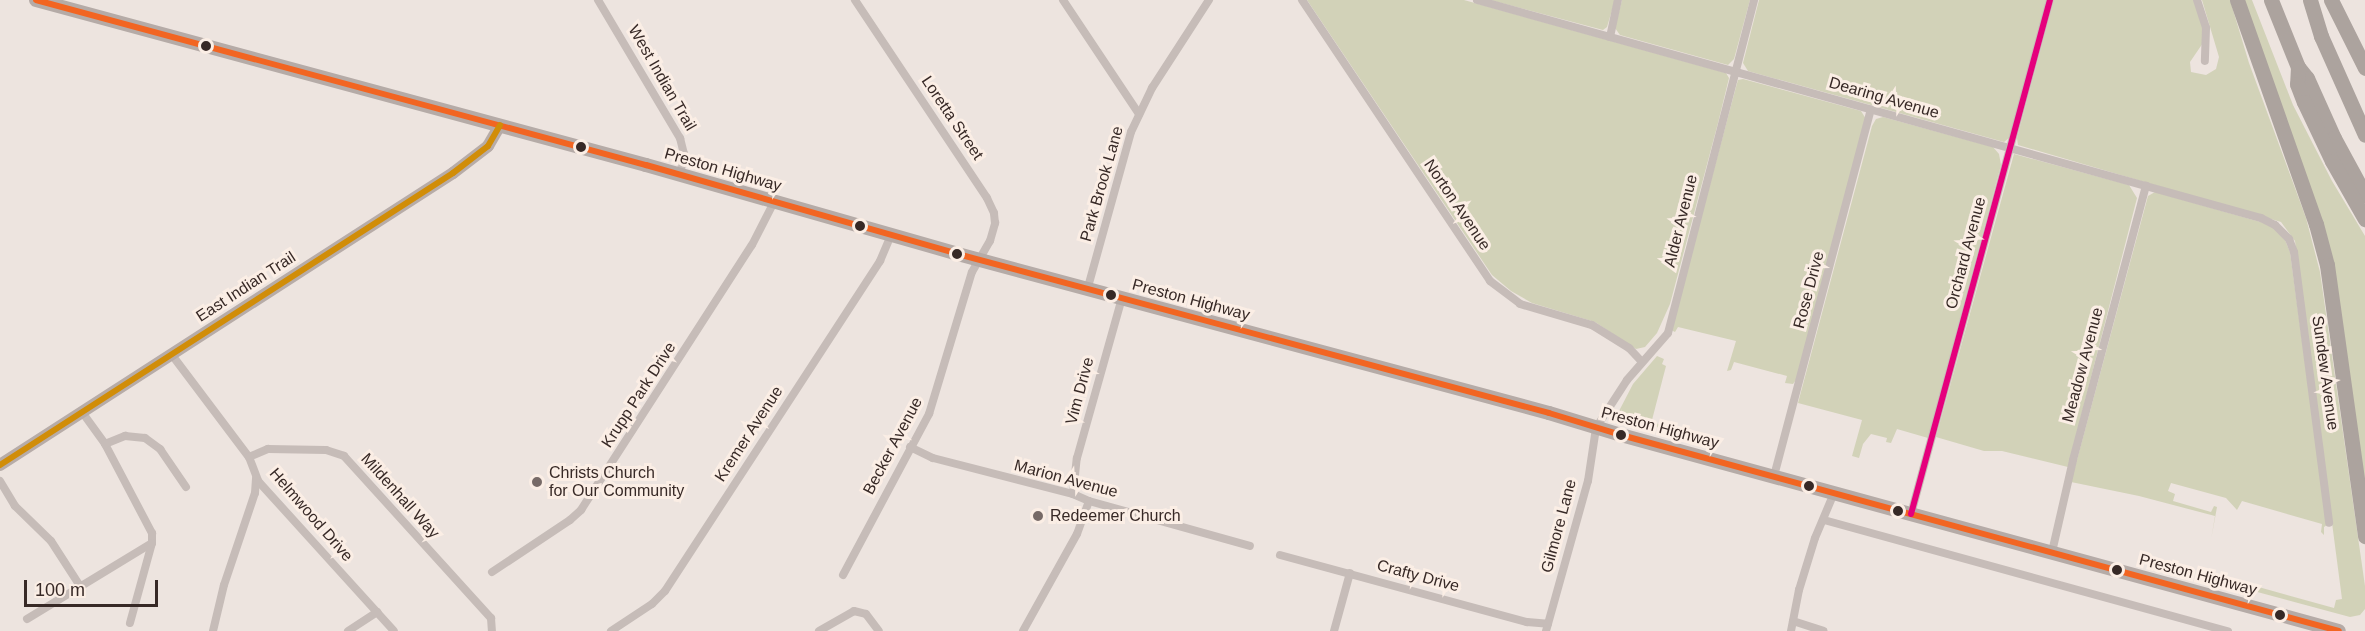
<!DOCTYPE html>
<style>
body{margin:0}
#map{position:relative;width:2365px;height:631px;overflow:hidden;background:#ede4df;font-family:Helvetica,sans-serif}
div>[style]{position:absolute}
.green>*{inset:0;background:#d2d2b8}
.street>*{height:8px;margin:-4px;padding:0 4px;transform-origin:4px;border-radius:4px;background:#c6bcb8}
.secondary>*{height:12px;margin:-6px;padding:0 6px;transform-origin:6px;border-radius:6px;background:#b7aca8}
.primary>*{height:14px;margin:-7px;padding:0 7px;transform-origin:7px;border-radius:7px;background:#b5aba7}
.highway>*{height:15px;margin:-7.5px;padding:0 7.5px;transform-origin:7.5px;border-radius:7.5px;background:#aca39e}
.bus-1>*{height:6px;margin:-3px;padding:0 3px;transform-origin:3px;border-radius:3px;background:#f26522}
.bus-2>*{height:6px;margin:-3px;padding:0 3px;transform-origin:3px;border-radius:3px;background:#e5007d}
.bus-3>*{height:6px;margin:-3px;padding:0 3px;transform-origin:3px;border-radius:3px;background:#d18d08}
.dots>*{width:16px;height:16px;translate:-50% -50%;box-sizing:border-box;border:3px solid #fbeee5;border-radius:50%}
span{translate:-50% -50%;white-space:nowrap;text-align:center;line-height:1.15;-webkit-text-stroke:6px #fbeee5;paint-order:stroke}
.street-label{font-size:16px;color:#372926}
.poi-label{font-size:16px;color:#372926}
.left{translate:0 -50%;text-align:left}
.scale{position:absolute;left:24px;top:580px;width:134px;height:27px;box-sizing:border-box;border:3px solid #372926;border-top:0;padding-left:8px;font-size:18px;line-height:21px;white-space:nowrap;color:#372926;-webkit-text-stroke:4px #fbeee5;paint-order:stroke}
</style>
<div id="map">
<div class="green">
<div style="clip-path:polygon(1307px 0,1464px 0,1726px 73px,1729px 78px,1718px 123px,1670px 304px,1657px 333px,1645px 347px,1636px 349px,1595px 322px,1532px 303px,1511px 291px,1492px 275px)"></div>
<div style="clip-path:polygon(1490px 0,1615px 0,1607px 27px,1603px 30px)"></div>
<div style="clip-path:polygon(1622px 0,1750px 0,1734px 59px,1728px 65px,1620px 35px,1615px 28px)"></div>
<div style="clip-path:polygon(1759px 0,2047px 0,2009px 138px,2004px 142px,1748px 71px,1743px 63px)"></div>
<div style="clip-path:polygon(2054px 0,2194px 0,2199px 11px,2205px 40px,2190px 62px,2191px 72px,2206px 75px,2216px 69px,2219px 57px,2202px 0,2230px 0,2249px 63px,2306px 218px,2320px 272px,2365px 586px,2365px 609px,2360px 615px,2350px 617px,2235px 586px,2237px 581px,2334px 608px,2336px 600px,2342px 599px,2295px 241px,2281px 222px,2018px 145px,2017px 138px)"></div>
<div style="clip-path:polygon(2243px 0,2252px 0,2293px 105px,2332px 181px,2365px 236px,2365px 487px,2340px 318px)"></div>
<div style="clip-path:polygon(1743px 79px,1861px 111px,1866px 119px,1798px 377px,1793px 384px,1785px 383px,1787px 376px,1734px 362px,1731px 370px,1727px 371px,1736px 341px,1678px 327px,1675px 332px,1671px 330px,1736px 87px,1738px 80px)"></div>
<div style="clip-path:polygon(1883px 117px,1993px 147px,1999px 154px,2001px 165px,1928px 438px,1897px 429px,1891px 443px,1886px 442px,1887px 438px,1871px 434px,1863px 444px,1859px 458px,1852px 456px,1862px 420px,1798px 403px,1872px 126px,1876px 119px)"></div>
<div style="clip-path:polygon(2014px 154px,2129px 185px,2137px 198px,2068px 467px,2002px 451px,1984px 451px,1936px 437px)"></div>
<div style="clip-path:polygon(2155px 192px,2271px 225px,2285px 240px,2290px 252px,2327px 525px,2324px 527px,2324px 535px,2321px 532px,2322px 524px,2242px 501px,2237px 510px,2226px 498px,2171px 483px,2168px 491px,2175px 494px,2173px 501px,2211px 512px,2214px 506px,2217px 507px,2211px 540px,2215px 516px,2139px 496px,2071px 482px,2148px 196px)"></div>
<div style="clip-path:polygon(1657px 356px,1664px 359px,1662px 364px,1666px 366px,1652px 420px,1667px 430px,1627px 419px,1621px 409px,1624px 418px,1621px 418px,1619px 411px,1633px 384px)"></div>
</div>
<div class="street">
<div style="left:598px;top:0;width:161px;rotate:59.3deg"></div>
<div style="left:680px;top:138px;width:16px;rotate:76deg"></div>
<div style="left:684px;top:154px;width:21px;rotate:101deg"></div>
<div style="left:1063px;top:0;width:137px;rotate:56.3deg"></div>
<div style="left:1302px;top:0;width:338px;rotate:56.2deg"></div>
<div style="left:1490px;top:281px;width:38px;rotate:37deg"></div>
<div style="left:1520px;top:304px;width:75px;rotate:16.3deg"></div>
<div style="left:1592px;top:325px;width:44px;rotate:31.9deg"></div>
<div style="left:1629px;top:348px;width:19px;rotate:47deg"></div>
<div style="left:1477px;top:0;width:814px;rotate:15.54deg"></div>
<div style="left:2261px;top:218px;width:16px;rotate:27deg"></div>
<div style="left:2275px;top:225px;width:20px;rotate:45deg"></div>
<div style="left:2289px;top:239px;width:14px;rotate:69deg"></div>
<div style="left:2294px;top:252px;width:273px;rotate:82.6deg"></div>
<div style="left:2197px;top:0;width:29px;rotate:72deg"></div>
<div style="left:2206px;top:28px;width:33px;rotate:92deg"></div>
<div style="left:1610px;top:37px;width:38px;rotate:-78deg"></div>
<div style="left:1088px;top:287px;width:161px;rotate:-74.5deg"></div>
<div style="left:1131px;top:132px;width:49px;rotate:-64.5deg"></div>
<div style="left:1152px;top:88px;width:105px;rotate:-57.1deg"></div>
<div style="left:172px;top:355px;width:128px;rotate:53deg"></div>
<div style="left:249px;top:457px;width:26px;rotate:69deg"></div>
<div style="left:258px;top:481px;width:202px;rotate:47.8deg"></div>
<div style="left:82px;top:412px;width:39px;rotate:54deg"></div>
<div style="left:105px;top:444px;width:101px;rotate:62.2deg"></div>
<div style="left:152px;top:533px;width:10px;rotate:90deg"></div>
<div style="left:152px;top:543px;width:83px;rotate:105.4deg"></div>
<div style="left:105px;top:444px;width:22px;rotate:-22deg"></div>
<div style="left:125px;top:436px;width:20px;rotate:6deg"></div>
<div style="left:145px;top:438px;width:19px;rotate:36deg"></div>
<div style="left:160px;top:449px;width:46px;rotate:55.6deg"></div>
<div style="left:910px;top:447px;width:25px;rotate:26deg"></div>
<div style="left:933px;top:458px;width:145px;rotate:14.4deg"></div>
<div style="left:1073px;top:494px;width:17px;rotate:24deg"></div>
<div style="left:1089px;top:501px;width:167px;rotate:15.6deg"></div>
<div style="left:249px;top:457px;width:21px;rotate:-23deg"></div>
<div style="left:268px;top:449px;width:58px;rotate:1deg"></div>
<div style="left:326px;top:450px;width:19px;rotate:18deg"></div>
<div style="left:344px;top:456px;width:219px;rotate:47.8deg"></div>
<div style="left:491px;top:618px;width:13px;rotate:86deg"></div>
<div style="left:1774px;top:476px;width:379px;rotate:-75.2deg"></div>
<div style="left:0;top:481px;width:29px;rotate:59deg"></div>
<div style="left:15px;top:506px;width:50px;rotate:44.2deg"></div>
<div style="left:51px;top:541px;width:54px;rotate:57.2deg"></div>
<div style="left:1073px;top:494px;width:36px;rotate:-84deg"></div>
<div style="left:1077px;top:458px;width:166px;rotate:-74.3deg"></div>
<div style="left:1911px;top:514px;width:532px;rotate:-74.87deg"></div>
<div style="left:1824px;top:520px;width:419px;rotate:15.4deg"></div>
<div style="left:2052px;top:552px;width:94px;rotate:-77.1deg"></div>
<div style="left:2073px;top:460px;width:284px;rotate:-75.1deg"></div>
<div style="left:1280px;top:555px;width:256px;rotate:15.2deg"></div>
<div style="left:1527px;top:622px;width:21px;rotate:5deg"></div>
<div style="left:492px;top:572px;width:94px;rotate:-33.7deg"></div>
<div style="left:570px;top:520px;width:15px;rotate:-42deg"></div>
<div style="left:581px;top:510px;width:315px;rotate:-57.2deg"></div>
<div style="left:752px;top:245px;width:48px;rotate:-62.9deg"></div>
<div style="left:843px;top:575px;width:183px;rotate:-61.9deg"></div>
<div style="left:929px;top:414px;width:148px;rotate:-73.2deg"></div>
<div style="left:972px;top:272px;width:36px;rotate:-60deg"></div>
<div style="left:990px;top:241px;width:19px;rotate:-74deg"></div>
<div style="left:995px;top:223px;width:10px;rotate:-96deg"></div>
<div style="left:994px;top:213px;width:17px;rotate:-115deg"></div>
<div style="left:987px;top:198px;width:238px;rotate:-123.7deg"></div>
<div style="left:27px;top:619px;width:146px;rotate:-31.3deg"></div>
<div style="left:1793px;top:621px;width:32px;rotate:18deg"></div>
<div style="left:213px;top:631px;width:47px;rotate:-76.6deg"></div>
<div style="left:224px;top:585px;width:97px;rotate:-71.4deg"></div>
<div style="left:255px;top:493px;width:15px;rotate:-86deg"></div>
<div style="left:348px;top:631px;width:35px;rotate:-33deg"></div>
<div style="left:611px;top:631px;width:49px;rotate:-33.4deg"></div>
<div style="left:652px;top:604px;width:18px;rotate:-45deg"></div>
<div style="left:665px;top:591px;width:394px;rotate:-56.9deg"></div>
<div style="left:880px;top:261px;width:28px;rotate:-67deg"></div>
<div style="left:819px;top:631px;width:40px;rotate:-29.7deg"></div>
<div style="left:854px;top:611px;width:12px;rotate:14deg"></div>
<div style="left:866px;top:614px;width:21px;rotate:53deg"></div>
<div style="left:1023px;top:631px;width:111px;rotate:-60.9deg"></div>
<div style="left:1077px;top:534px;width:35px;rotate:-70deg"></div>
<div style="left:1334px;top:631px;width:60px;rotate:-74.6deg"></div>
<div style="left:1546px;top:631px;width:156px;rotate:-74.4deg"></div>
<div style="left:1588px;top:481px;width:54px;rotate:-81.4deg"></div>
<div style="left:1596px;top:428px;width:57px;rotate:-57.1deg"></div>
<div style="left:1627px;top:380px;width:62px;rotate:-48.9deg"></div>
<div style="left:1668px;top:333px;width:344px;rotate:-75.5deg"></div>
<div style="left:1791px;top:631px;width:42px;rotate:-79deg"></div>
<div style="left:1799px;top:590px;width:54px;rotate:-72.9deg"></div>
<div style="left:1815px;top:538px;width:49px;rotate:-67.1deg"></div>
</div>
<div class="secondary">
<div style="left:0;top:465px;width:539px;rotate:-32.81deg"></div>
<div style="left:453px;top:173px;width:44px;rotate:-37.6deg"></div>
<div style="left:488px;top:146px;width:24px;rotate:-60deg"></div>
</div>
<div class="primary">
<div style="left:36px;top:0;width:632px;rotate:15.14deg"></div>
<div style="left:646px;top:165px;width:320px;rotate:15.9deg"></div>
<div style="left:954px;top:253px;width:616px;rotate:15.05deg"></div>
<div style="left:1549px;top:413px;width:75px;rotate:17deg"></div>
<div style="left:1621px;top:435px;width:744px;rotate:15.27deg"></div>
</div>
<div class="highway">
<div style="left:2237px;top:0;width:238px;rotate:70.6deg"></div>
<div style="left:2316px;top:224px;width:42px;rotate:75deg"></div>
<div style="left:2327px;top:265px;width:274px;rotate:82deg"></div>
<div style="left:2271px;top:0;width:72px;rotate:68.1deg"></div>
<div style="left:2298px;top:67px;width:14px;rotate:51deg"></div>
<div style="left:2307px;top:78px;width:66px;rotate:65.8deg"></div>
<div style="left:2334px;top:138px;width:65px;rotate:61.5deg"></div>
<div style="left:2310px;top:0;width:38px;rotate:73deg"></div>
<div style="left:2321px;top:36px;width:108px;rotate:66deg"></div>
<div style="left:2331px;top:0;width:76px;rotate:63.4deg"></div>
<div style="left:2298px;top:67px;width:17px;rotate:93deg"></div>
<div style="left:2297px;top:84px;width:19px;rotate:69deg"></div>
<div style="left:2304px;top:102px;width:65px;rotate:64.6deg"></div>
<div style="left:2332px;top:161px;width:67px;rotate:60.4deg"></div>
</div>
<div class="bus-1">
<div style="left:36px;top:0;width:632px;rotate:15.14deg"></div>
<div style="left:646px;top:165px;width:320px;rotate:15.9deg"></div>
<div style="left:954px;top:253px;width:616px;rotate:15.05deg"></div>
<div style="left:1549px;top:413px;width:75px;rotate:17deg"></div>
<div style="left:1621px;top:435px;width:744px;rotate:15.27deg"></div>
</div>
<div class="bus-2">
<div style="left:1911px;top:514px;width:532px;rotate:-74.87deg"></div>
</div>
<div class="bus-3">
<div style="left:0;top:465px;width:539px;rotate:-32.81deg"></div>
<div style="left:453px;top:173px;width:44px;rotate:-37.6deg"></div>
<div style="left:488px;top:146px;width:24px;rotate:-60deg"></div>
</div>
<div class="dots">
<div style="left:206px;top:46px;background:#372926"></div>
<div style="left:581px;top:147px;background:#372926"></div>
<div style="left:860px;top:226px;background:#372926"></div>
<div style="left:957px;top:254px;background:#372926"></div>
<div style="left:1111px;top:295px;background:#372926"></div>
<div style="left:1621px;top:435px;background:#372926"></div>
<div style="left:537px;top:482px;background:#776a67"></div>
<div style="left:1809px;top:486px;background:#372926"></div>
<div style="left:1898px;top:511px;background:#372926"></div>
<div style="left:1038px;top:516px;background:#776a67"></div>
<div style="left:2117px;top:570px;background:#372926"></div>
<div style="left:2280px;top:615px;background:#372926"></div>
</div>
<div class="street-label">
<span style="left:662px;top:78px;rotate:60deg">West Indian Trail</span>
<span style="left:1884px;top:98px;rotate:16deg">Dearing Avenue</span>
<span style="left:952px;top:118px;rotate:56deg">Loretta Street</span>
<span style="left:723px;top:170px;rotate:16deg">Preston Highway</span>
<span style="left:1102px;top:184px;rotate:-74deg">Park Brook Lane</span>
<span style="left:1457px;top:205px;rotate:56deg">Norton Avenue</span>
<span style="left:1681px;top:221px;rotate:-76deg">Alder Avenue</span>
<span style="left:1966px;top:253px;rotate:-75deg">Orchard Avenue</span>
<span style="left:246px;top:287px;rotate:-33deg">East Indian Trail</span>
<span style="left:1809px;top:290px;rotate:-75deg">Rose Drive</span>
<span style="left:1191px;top:300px;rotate:15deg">Preston Highway</span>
<span style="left:2083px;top:365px;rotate:-75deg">Meadow Avenue</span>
<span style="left:2325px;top:373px;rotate:82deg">Sundew Avenue</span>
<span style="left:1080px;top:391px;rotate:-75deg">Vim Drive</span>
<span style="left:639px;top:395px;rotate:-57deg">Krupp Park Drive</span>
<span style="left:1660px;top:428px;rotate:15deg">Preston Highway</span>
<span style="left:749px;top:434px;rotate:-57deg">Kremer Avenue</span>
<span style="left:893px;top:446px;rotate:-62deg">Becker Avenue</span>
<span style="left:1066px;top:479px;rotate:15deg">Marion Avenue</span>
<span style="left:400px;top:496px;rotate:48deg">Mildenhall Way</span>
<span style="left:311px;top:515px;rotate:49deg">Helmwood Drive</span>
<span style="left:1559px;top:526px;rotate:-75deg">Gilmore Lane</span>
<span style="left:2198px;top:575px;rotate:15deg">Preston Highway</span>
<span style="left:1418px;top:576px;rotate:15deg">Crafty Drive</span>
</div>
<div class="poi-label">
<span class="left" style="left:549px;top:482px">Christs Church<br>for Our Community</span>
<span class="left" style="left:1050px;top:516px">Redeemer Church</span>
</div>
<div class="scale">100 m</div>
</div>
